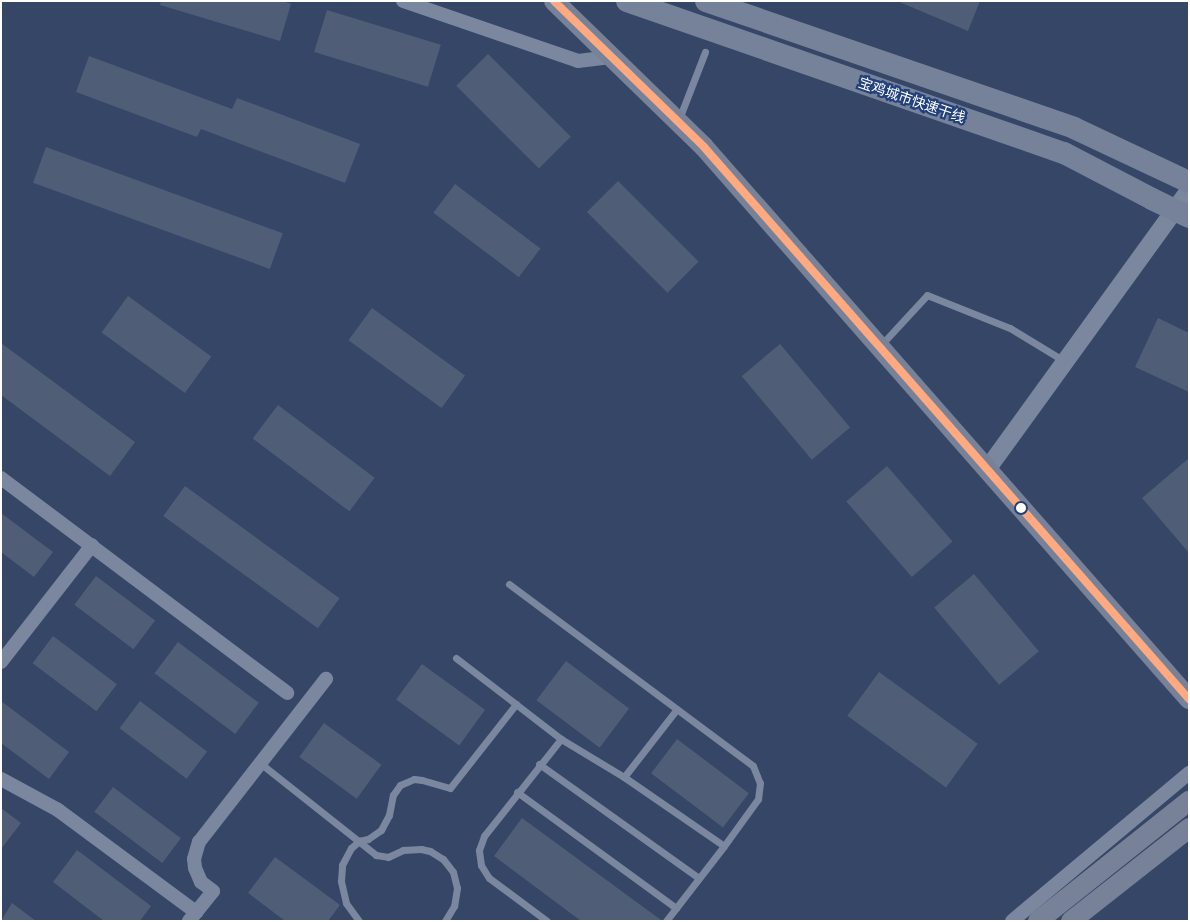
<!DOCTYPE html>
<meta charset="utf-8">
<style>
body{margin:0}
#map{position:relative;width:1190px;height:922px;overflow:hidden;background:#364667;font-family:"Public Sans","Noto Sans SC",sans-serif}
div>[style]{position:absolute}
.building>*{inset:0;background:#4f5d77;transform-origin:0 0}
.service>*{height:7px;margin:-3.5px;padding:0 3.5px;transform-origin:3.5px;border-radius:3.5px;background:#7a879e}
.minor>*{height:14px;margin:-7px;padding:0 7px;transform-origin:7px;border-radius:7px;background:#7a879e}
.tertiary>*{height:18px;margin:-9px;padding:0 9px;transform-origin:9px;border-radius:9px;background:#7a879e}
.secondary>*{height:20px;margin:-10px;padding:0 10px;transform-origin:10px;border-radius:10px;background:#778299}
.trunk>*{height:22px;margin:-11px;padding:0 11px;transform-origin:11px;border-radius:11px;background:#76829a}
.trunk-bridge>*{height:22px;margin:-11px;padding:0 11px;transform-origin:11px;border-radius:11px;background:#76829a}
.bus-1>*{height:8px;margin:-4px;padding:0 4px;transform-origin:4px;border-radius:4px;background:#ffa980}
.dots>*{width:14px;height:14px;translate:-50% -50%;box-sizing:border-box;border:2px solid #22407b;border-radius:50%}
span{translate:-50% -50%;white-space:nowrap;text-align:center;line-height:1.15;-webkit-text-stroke:4.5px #22407b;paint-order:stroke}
.street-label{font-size:14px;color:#fff}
.frame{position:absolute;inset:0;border:2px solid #fff;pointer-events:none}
</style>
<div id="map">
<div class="building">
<div style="clip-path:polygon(161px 1px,283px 1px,291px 4px,280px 41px,160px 5px)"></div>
<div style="clip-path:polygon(897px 1px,980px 1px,968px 31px)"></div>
<div style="left:327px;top:10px;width:119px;height:44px;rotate:17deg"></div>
<div style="left:488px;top:54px;width:117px;height:45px;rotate:45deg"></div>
<div style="clip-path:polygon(89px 56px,232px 109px,237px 98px,360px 144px,345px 183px,201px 129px,197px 137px,76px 92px)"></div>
<div style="left:46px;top:147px;width:252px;height:38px;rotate:20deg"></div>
<div style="left:618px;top:181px;width:114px;height:44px;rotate:45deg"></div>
<div style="left:455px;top:184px;width:107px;height:36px;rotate:37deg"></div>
<div style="left:128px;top:296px;width:103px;height:45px;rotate:36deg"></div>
<div style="left:372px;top:308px;width:115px;height:40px;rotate:36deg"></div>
<div style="clip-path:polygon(1158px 318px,1189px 333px,1189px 392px,1135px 367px)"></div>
<div style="clip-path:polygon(1px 343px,135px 442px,110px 476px,1px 395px)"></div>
<div style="left:780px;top:344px;width:109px;height:50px;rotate:50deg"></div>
<div style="left:278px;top:405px;width:121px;height:42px;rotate:37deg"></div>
<div style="clip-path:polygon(1189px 458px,1189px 553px,1142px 498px)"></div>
<div style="left:887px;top:466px;width:100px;height:54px;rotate:49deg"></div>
<div style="left:185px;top:486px;width:191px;height:37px;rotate:36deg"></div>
<div style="clip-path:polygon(1px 513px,53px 552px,34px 577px,1px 552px)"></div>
<div style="left:974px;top:574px;width:101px;height:52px;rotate:50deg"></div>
<div style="left:96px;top:576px;width:74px;height:36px;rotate:37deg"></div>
<div style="left:53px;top:636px;width:80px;height:34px;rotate:37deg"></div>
<div style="left:178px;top:642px;width:101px;height:39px;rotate:37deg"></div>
<div style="left:566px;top:661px;width:79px;height:49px;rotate:37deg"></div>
<div style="left:422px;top:664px;width:78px;height:44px;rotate:36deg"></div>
<div style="left:879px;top:672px;width:122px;height:54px;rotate:36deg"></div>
<div style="clip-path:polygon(1px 701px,69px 752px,49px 779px,1px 743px)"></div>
<div style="left:140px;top:701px;width:84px;height:34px;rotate:37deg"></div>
<div style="left:324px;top:723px;width:71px;height:42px;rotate:36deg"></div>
<div style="left:677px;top:739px;width:90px;height:43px;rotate:37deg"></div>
<div style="left:113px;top:787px;width:85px;height:31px;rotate:37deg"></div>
<div style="clip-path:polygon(1px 808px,21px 823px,1px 849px)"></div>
<div style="clip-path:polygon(522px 818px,661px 920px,661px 921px,581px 921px,494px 856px)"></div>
<div style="clip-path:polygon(77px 850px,151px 906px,140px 921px,104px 921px,53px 882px)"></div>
<div style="clip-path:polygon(275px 857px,340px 905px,328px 921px,285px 921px,248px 893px)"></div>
<div style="clip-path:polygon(12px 903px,36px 921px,1px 921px)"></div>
</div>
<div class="service">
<div style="left:679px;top:119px;width:72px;rotate:-68.8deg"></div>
<div style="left:880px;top:346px;width:69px;rotate:-47.3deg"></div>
<div style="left:927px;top:295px;width:89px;rotate:21.7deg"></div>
<div style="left:1010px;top:328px;width:63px;rotate:31.4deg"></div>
<div style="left:509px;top:584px;width:304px;rotate:36.7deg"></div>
<div style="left:753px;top:766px;width:18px;rotate:68deg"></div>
<div style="left:760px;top:783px;width:16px;rotate:97deg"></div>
<div style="left:758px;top:799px;width:58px;rotate:125.9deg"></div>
<div style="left:456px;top:658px;width:133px;rotate:37.6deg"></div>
<div style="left:260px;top:763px;width:148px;rotate:38.4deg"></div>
<div style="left:376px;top:855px;width:12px;rotate:9deg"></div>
<div style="left:388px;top:857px;width:17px;rotate:-25deg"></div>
<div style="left:403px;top:850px;width:18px;rotate:-3deg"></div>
<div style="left:421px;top:849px;width:9px;rotate:13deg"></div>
<div style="left:430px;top:851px;width:15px;rotate:32deg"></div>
<div style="left:443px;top:859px;width:16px;rotate:52deg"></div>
<div style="left:453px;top:872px;width:16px;rotate:76deg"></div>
<div style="left:457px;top:888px;width:18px;rotate:99deg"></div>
<div style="left:454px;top:906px;width:17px;rotate:121deg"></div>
<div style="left:539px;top:764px;width:196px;rotate:35.5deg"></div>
<div style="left:624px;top:777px;width:86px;rotate:-52.1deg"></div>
<div style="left:517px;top:792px;width:197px;rotate:36.1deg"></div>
<div style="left:359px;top:921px;width:22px;rotate:-126deg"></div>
<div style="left:346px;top:903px;width:23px;rotate:-103deg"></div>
<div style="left:341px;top:881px;width:16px;rotate:-86deg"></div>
<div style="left:342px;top:865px;width:19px;rotate:-62deg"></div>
<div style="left:351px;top:848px;width:11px;rotate:-41deg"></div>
<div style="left:359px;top:841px;width:9px;rotate:-13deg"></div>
<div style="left:368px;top:839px;width:16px;rotate:-35deg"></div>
<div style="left:381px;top:830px;width:17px;rotate:-62deg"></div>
<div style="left:389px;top:815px;width:20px;rotate:-79deg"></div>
<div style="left:393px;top:795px;width:12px;rotate:-55deg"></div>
<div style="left:400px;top:785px;width:15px;rotate:-23deg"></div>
<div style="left:414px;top:779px;width:8px;rotate:7deg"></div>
<div style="left:422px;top:780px;width:29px;rotate:16deg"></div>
<div style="left:450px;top:788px;width:107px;rotate:-51.8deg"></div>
<div style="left:547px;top:921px;width:72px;rotate:-143.4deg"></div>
<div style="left:489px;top:878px;width:15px;rotate:-122deg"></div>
<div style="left:481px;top:865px;width:15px;rotate:-98deg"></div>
<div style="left:479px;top:850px;width:15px;rotate:-70deg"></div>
<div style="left:484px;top:836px;width:124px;rotate:-51.6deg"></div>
<div style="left:561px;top:739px;width:74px;rotate:31.1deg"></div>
<div style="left:624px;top:777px;width:121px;rotate:34.6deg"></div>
<div style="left:724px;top:846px;width:95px;rotate:127.7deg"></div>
</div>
<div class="minor">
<div style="left:403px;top:1px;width:185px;rotate:18.9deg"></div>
<div style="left:578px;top:61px;width:33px;rotate:-7deg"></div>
<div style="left:1px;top:478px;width:358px;rotate:36.9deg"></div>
<div style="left:1px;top:662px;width:148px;rotate:-52.1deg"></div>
<div style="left:1px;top:779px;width:65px;rotate:28.5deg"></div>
<div style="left:58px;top:810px;width:172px;rotate:36.5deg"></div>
<div style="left:189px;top:921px;width:38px;rotate:-51deg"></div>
<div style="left:213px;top:891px;width:15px;rotate:-143deg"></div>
<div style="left:201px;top:882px;width:15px;rotate:-113deg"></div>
<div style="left:195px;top:868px;width:9px;rotate:-96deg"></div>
<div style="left:194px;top:859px;width:18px;rotate:-74deg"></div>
<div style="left:199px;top:842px;width:207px;rotate:-52.1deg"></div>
<div style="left:1012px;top:921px;width:231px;rotate:-39.9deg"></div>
</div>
<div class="tertiary">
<div style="left:988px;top:468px;width:343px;rotate:-54.1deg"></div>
</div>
<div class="secondary">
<div style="left:554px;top:1px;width:209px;rotate:44.2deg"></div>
<div style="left:704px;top:147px;width:735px;rotate:48.7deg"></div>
<div style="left:1038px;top:921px;width:193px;rotate:-38.5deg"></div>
<div style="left:1071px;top:921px;width:150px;rotate:-38.2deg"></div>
</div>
<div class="trunk">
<div style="left:627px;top:1px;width:463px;rotate:19.2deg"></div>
<div style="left:1064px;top:153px;width:99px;rotate:27.6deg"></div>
<div style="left:706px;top:1px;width:389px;rotate:19deg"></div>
<div style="left:1074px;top:128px;width:127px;rotate:25.2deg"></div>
</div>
<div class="trunk-bridge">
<div style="left:1152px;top:199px;width:41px;rotate:25.9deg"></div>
</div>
<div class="bus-1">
<div style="left:554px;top:1px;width:209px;rotate:44.2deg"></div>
<div style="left:704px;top:147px;width:735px;rotate:48.7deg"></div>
</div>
<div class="dots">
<div style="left:1021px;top:508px;background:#fff"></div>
</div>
<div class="street-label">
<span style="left:912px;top:100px;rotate:19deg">宝鸡城市快速干线</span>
</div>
<div class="frame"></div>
</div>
